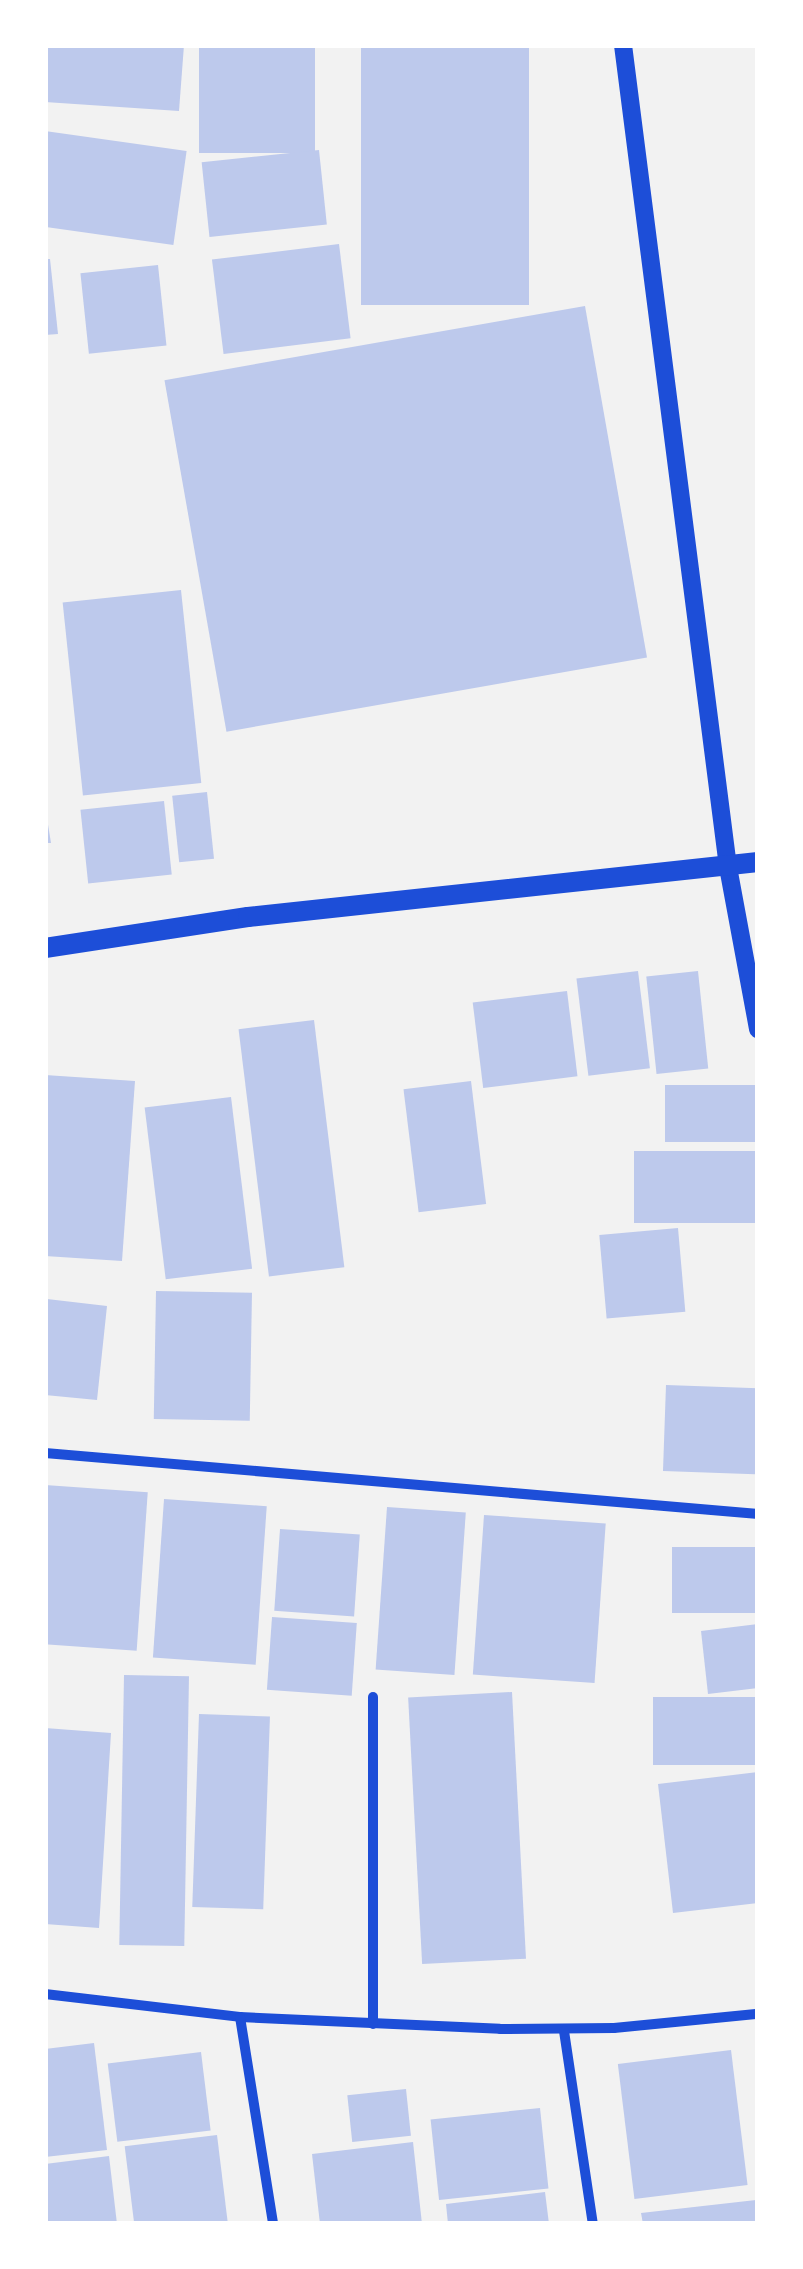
<!DOCTYPE html>
<style>
body{margin:0}
#map{position:relative;width:803px;height:2269px;overflow:hidden;background:#f2f2f2;font-family:"Noto Serif",serif}
div>[style]{position:absolute}
.building>*{inset:0;background:#bdc9ec;transform-origin:0 0}
.minor>*{height:10px;margin:-5px;padding:0 5px;transform-origin:5px;border-radius:5px;background:#1d4ed8}
.tertiary>*{height:18px;margin:-9px;padding:0 9px;transform-origin:9px;border-radius:9px;background:#1d4ed8}
.secondary>*{height:20px;margin:-10px;padding:0 10px;transform-origin:10px;border-radius:10px;background:#1d4ed8}
span{translate:-50% -50%;white-space:nowrap;text-align:center;line-height:1.15;-webkit-text-stroke:10px #fff;paint-order:stroke}
.frame{position:absolute;inset:0;border:48px solid #fff;pointer-events:none}
</style>
<div id="map">
<div class="building">
<div style="clip-path:polygon(45px 45px,184px 45px,179px 111px,45px 102px)"></div>
<div style="left:199px;top:45px;width:116px;height:108px"></div>
<div style="left:361px;top:45px;width:168px;height:260px"></div>
<div style="left:45px;top:131px;width:143px;height:95px;rotate:8deg"></div>
<div style="left:319px;top:150px;width:75px;height:118px;rotate:84deg"></div>
<div style="left:339px;top:244px;width:95px;height:128px;rotate:83deg"></div>
<div style="clip-path:polygon(45px 259px,50px 259px,58px 334px,45px 335px)"></div>
<div style="left:158px;top:265px;width:81px;height:78px;rotate:84deg"></div>
<div style="left:585px;top:306px;width:357px;height:427px;rotate:80deg"></div>
<div style="left:181px;top:590px;width:194px;height:119px;rotate:84deg"></div>
<div style="left:207px;top:792px;width:67px;height:35px;rotate:84deg"></div>
<div style="left:164px;top:801px;width:74px;height:84px;rotate:84deg"></div>
<div style="clip-path:polygon(45px 806px,51px 843px,45px 843px)"></div>
<div style="left:638px;top:971px;width:98px;height:62px;rotate:83deg"></div>
<div style="left:698px;top:971px;width:98px;height:52px;rotate:84deg"></div>
<div style="left:567px;top:991px;width:86px;height:95px;rotate:83deg"></div>
<div style="left:314px;top:1020px;width:249px;height:76px;rotate:83deg"></div>
<div style="clip-path:polygon(45px 1075px,135px 1081px,122px 1261px,45px 1256px)"></div>
<div style="left:471px;top:1081px;width:124px;height:68px;rotate:83deg"></div>
<div style="left:758px;top:1085px;width:57px;height:93px;rotate:90deg"></div>
<div style="left:231px;top:1097px;width:173px;height:87px;rotate:83deg"></div>
<div style="left:758px;top:1151px;width:72px;height:124px;rotate:90deg"></div>
<div style="left:678px;top:1228px;width:84px;height:79px;rotate:85deg"></div>
<div style="left:156px;top:1291px;width:96px;height:128px;rotate:1deg"></div>
<div style="clip-path:polygon(47px 1299px,107px 1306px,97px 1400px,45px 1395px)"></div>
<div style="left:666px;top:1385px;width:92px;height:86px;rotate:2deg"></div>
<div style="left:45px;top:1485px;width:103px;height:159px;rotate:4deg"></div>
<div style="left:164px;top:1499px;width:103px;height:159px;rotate:4deg"></div>
<div style="left:387px;top:1507px;width:79px;height:163px;rotate:4deg"></div>
<div style="left:484px;top:1515px;width:122px;height:160px;rotate:4deg"></div>
<div style="left:280px;top:1529px;width:80px;height:82px;rotate:4deg"></div>
<div style="left:758px;top:1547px;width:66px;height:86px;rotate:90deg"></div>
<div style="left:272px;top:1617px;width:85px;height:73px;rotate:4deg"></div>
<div style="clip-path:polygon(758px 1624px,758px 1688px,708px 1694px,701px 1631px)"></div>
<div style="left:124px;top:1675px;width:65px;height:270px;rotate:1deg"></div>
<div style="left:512px;top:1692px;width:267px;height:104px;rotate:87deg"></div>
<div style="left:758px;top:1697px;width:68px;height:105px;rotate:90deg"></div>
<div style="left:199px;top:1714px;width:71px;height:193px;rotate:2deg"></div>
<div style="clip-path:polygon(45px 1728px,111px 1733px,99px 1928px,45px 1924px)"></div>
<div style="clip-path:polygon(758px 1772px,758px 1903px,673px 1913px,658px 1784px)"></div>
<div style="clip-path:polygon(94px 2043px,107px 2150px,45px 2157px,45px 2049px)"></div>
<div style="left:731px;top:2050px;width:136px;height:114px;rotate:83deg"></div>
<div style="left:201px;top:2052px;width:79px;height:94px;rotate:83deg"></div>
<div style="left:406px;top:2089px;width:47px;height:59px;rotate:84deg"></div>
<div style="left:540px;top:2108px;width:81px;height:110px;rotate:84deg"></div>
<div style="left:217px;top:2135px;width:90px;height:93px;rotate:83deg"></div>
<div style="clip-path:polygon(413px 2142px,422px 2224px,320px 2224px,312px 2154px)"></div>
<div style="clip-path:polygon(109px 2156px,117px 2224px,45px 2224px,45px 2164px)"></div>
<div style="clip-path:polygon(545px 2192px,549px 2224px,448px 2224px,446px 2204px)"></div>
<div style="clip-path:polygon(756px 2200px,758px 2224px,643px 2224px,641px 2213px)"></div>
</div>
<div class="minor">
<div style="left:45px;top:1453px;width:716px;rotate:4.89deg"></div>
<div style="left:45px;top:1994px;width:196px;rotate:6.7deg"></div>
<div style="left:240px;top:2017px;width:260px;rotate:2.6deg"></div>
<div style="left:500px;top:2029px;width:114px;rotate:-0.5deg"></div>
<div style="left:614px;top:2028px;width:145px;rotate:-5.6deg"></div>
<div style="left:240px;top:2017px;width:210px;rotate:80.9deg"></div>
<div style="left:373px;top:2024px;width:327px;rotate:-90deg"></div>
<div style="left:564px;top:2031px;width:195px;rotate:81.5deg"></div>
</div>
<div class="tertiary">
<div style="left:623px;top:45px;width:829px;rotate:82.72deg"></div>
<div style="left:728px;top:867px;width:165px;rotate:79.5deg"></div>
</div>
<div class="secondary">
<div style="left:45px;top:948px;width:205px;rotate:-8.7deg"></div>
<div style="left:248px;top:917px;width:513px;rotate:-6.16deg"></div>
</div>
<div class="frame"></div>
</div>
